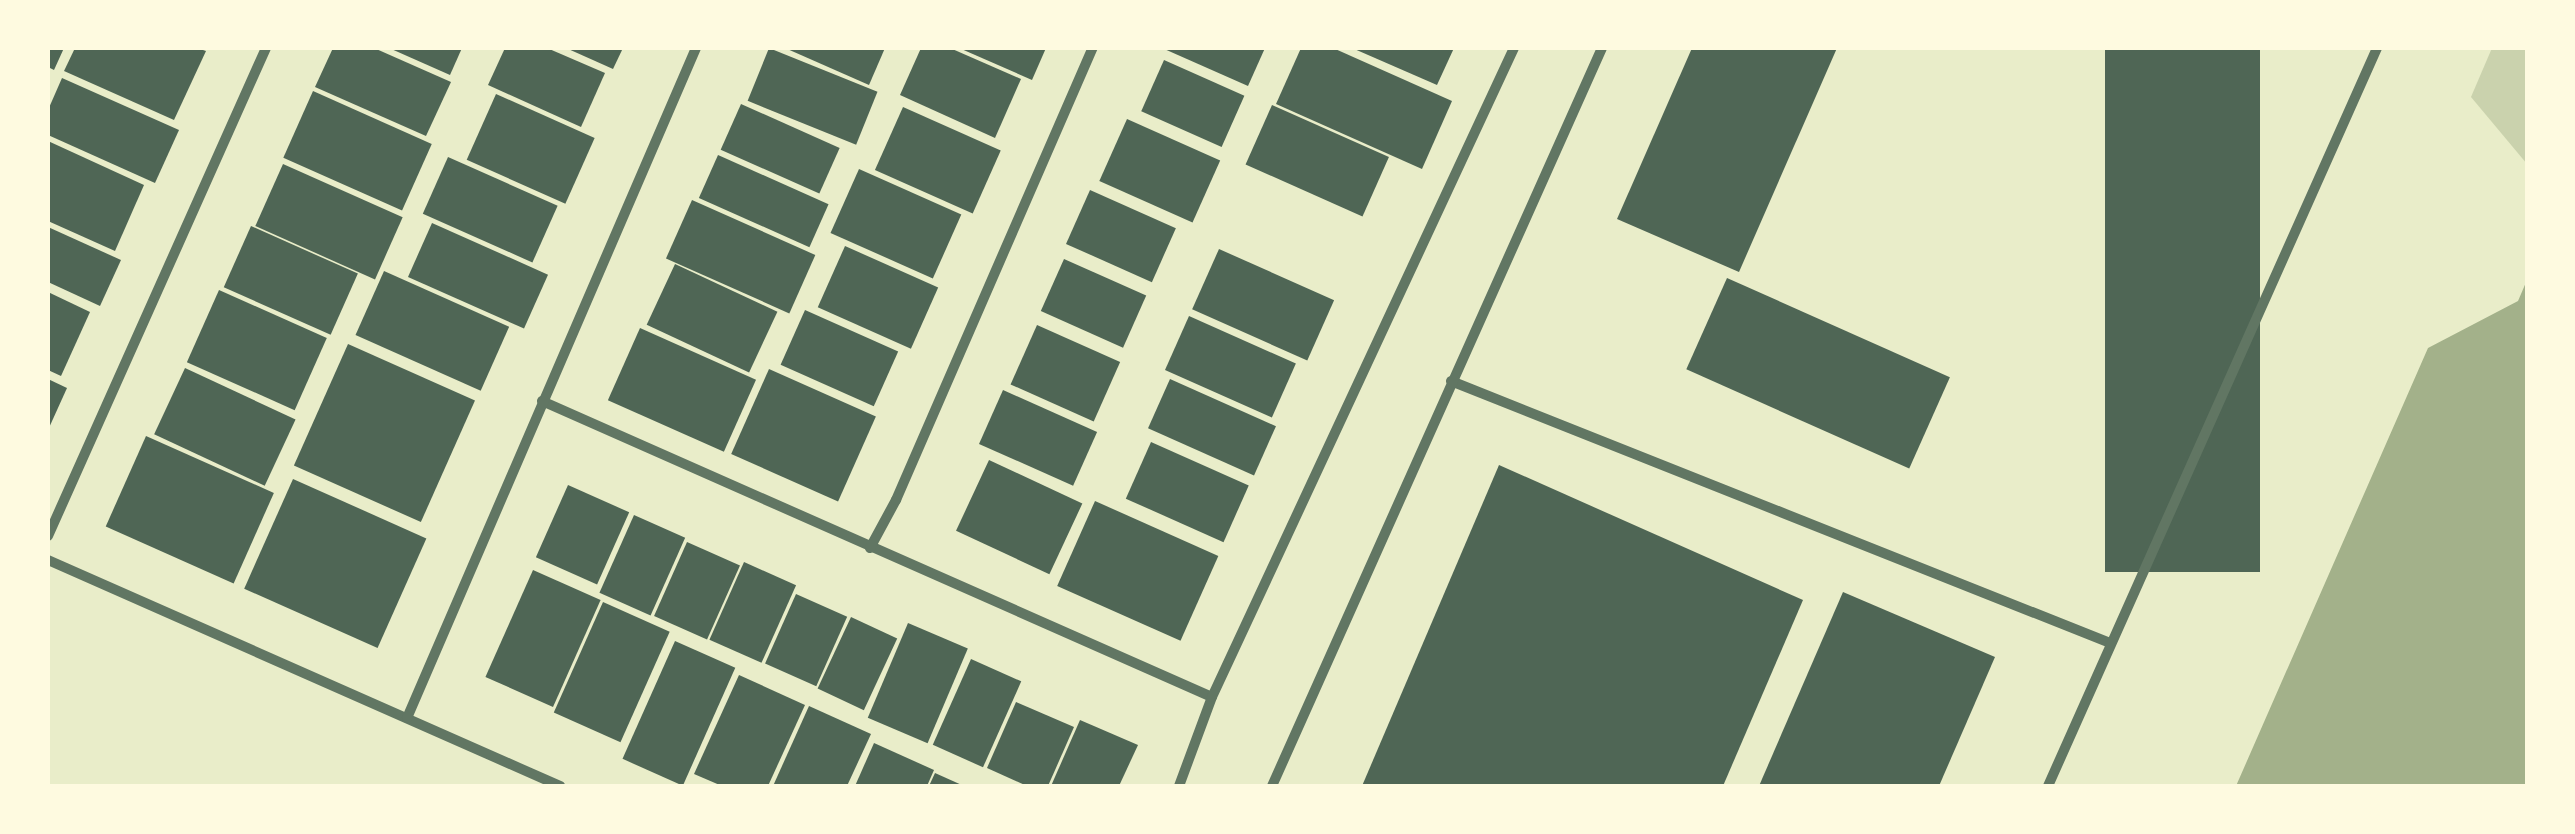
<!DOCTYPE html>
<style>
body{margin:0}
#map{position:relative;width:2575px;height:834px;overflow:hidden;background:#e9edc9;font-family:Lato,sans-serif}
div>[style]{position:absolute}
.green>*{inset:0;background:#cad2ad}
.water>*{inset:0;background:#a3b18a}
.building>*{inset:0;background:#4f6655;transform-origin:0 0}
.minor>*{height:10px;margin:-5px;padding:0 5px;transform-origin:5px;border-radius:5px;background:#617663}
span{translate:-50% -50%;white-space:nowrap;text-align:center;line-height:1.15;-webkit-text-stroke:8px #fefae0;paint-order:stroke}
.frame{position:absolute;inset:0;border:50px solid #fefae0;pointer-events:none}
</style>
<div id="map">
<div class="green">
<div style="clip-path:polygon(2492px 48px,2527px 48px,2527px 164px,2471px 97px)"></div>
</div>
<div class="water">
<div style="clip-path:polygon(2527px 280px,2527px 786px,2236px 786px,2428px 348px,2518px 301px)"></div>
</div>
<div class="building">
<div style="clip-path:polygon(48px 48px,64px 48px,54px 70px,48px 67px)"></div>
<div style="clip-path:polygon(75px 48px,197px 48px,206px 51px,174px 120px,64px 71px)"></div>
<div style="clip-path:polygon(333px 48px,374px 48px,451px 82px,426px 136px,315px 87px)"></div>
<div style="clip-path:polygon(389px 48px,462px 48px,450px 75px)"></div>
<div style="clip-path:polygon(505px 48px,547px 48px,605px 73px,581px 127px,488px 85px)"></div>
<div style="clip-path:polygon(566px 48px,623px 48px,613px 69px)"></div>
<div style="left:769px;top:48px;width:117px;height:57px;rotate:22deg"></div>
<div style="clip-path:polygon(785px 48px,885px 48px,869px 85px)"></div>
<div style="clip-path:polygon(921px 48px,950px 48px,1021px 79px,995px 138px,900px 95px)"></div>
<div style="clip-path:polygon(959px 48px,1046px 48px,1032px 80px)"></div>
<div style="clip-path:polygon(1162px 48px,1265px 48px,1248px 86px)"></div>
<div style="clip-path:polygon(1301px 48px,1333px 48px,1452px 101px,1422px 169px,1276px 104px)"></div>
<div style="clip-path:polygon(1352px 48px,1454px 48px,1437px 85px)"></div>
<div style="clip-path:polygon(1692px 48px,1837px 48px,1739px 272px,1617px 219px)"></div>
<div style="left:2105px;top:48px;width:155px;height:524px"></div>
<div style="left:1164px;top:60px;width:88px;height:56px;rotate:24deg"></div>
<div style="clip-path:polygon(62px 78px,179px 130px,155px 183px,48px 135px,48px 110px)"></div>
<div style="left:313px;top:91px;width:130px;height:73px;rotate:24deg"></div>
<div style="left:496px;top:94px;width:108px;height:72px;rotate:24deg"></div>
<div style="left:741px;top:104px;width:108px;height:50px;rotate:24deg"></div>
<div style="left:1272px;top:105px;width:128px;height:65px;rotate:24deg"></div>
<div style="left:903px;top:107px;width:107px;height:69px;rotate:24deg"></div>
<div style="left:1127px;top:119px;width:102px;height:68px;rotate:24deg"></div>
<div style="clip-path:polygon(48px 141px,144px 185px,115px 251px,48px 221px)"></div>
<div style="left:718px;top:155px;width:121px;height:47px;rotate:24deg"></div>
<div style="left:448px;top:157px;width:120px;height:62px;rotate:24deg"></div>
<div style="left:283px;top:164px;width:131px;height:68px;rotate:24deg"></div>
<div style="left:859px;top:169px;width:112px;height:70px;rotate:24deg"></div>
<div style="left:1090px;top:190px;width:94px;height:59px;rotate:24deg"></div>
<div style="left:692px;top:200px;width:135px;height:64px;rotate:24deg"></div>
<div style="left:432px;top:223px;width:127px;height:59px;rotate:24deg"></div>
<div style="left:251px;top:226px;width:117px;height:67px;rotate:24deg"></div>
<div style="clip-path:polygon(48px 227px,121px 260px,100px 306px,48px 282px)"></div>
<div style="left:845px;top:246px;width:102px;height:67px;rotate:24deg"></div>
<div style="left:1219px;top:249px;width:126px;height:66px;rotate:24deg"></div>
<div style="left:1064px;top:259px;width:90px;height:57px;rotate:24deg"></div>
<div style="left:675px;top:264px;width:113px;height:67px;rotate:25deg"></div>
<div style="left:384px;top:271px;width:137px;height:70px;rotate:24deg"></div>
<div style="left:1727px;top:278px;width:244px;height:100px;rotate:24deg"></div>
<div style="left:219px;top:290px;width:118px;height:79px;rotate:24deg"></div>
<div style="clip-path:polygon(48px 292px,90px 312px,61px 376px,48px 370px)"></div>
<div style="left:805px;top:310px;width:102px;height:60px;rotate:24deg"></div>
<div style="left:1189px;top:316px;width:117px;height:59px;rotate:24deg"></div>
<div style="left:1037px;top:325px;width:91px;height:65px;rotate:24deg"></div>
<div style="left:640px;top:328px;width:127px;height:79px;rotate:24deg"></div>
<div style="left:348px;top:344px;width:139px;height:133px;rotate:24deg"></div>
<div style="left:185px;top:368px;width:122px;height:73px;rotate:25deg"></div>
<div style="left:769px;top:369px;width:117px;height:93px;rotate:24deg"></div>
<div style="clip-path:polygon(48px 379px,67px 388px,48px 430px)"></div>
<div style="left:1170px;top:379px;width:116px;height:54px;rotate:24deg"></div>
<div style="left:1003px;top:390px;width:103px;height:59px;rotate:24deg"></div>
<div style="left:146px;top:436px;width:140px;height:99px;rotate:24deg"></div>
<div style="left:1151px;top:442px;width:107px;height:62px;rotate:24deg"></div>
<div style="left:989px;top:460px;width:103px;height:78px;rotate:25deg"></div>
<div style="clip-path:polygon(1499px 465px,1803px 600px,1723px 786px,1362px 786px)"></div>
<div style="left:293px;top:479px;width:146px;height:120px;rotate:24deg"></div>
<div style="left:568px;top:485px;width:67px;height:79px;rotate:24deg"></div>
<div style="left:1095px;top:501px;width:135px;height:93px;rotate:24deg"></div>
<div style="left:634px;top:515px;width:56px;height:85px;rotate:24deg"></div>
<div style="left:687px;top:542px;width:58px;height:81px;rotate:24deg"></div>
<div style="left:744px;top:562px;width:57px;height:85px;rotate:24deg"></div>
<div style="left:533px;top:570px;width:74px;height:117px;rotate:24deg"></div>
<div style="clip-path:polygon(1843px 592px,1995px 657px,1939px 786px,1759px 786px)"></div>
<div style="left:796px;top:594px;width:56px;height:76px;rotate:24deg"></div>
<div style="left:603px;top:602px;width:73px;height:121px;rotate:24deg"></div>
<div style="left:851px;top:617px;width:51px;height:79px;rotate:25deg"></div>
<div style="left:908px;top:623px;width:65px;height:103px;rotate:23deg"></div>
<div style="left:675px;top:641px;width:66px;height:129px;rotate:24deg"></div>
<div style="left:971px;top:659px;width:55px;height:94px;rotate:24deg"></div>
<div style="clip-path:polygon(739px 675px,805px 705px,768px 786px,722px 786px,694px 774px)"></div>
<div style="clip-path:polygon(1016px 702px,1074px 727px,1048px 786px,1027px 786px,987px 768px)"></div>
<div style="clip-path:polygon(809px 706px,871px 734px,847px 786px,773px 786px)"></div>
<div style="clip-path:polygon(1080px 720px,1138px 745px,1119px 786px,1051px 786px)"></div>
<div style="clip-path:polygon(874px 743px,934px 770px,927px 786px,855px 786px)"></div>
<div style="clip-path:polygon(935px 773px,964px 786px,929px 786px)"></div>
</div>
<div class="minor">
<div style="left:1451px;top:381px;width:709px;rotate:21.68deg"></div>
<div style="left:542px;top:401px;width:732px;rotate:23.84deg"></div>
<div style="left:48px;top:536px;width:534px;rotate:-65.93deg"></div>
<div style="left:870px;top:548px;width:55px;rotate:-61.6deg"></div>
<div style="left:896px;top:500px;width:493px;rotate:-66.5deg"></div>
<div style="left:48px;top:560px;width:560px;rotate:23.82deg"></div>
<div style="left:407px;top:718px;width:730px;rotate:-66.67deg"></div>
<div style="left:1179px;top:786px;width:95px;rotate:-69.7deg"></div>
<div style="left:1212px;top:697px;width:716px;rotate:-65.05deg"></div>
<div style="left:1272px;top:786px;width:808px;rotate:-65.91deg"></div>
<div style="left:2048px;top:786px;width:808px;rotate:-65.97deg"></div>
</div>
<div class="frame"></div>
</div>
